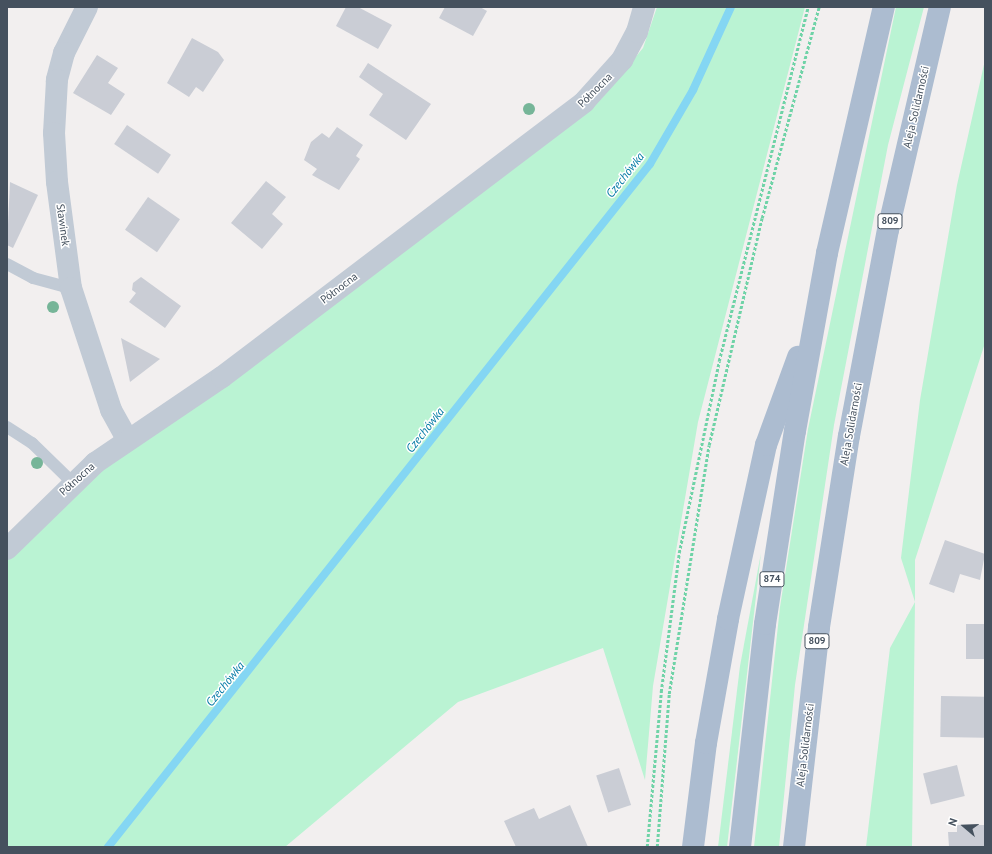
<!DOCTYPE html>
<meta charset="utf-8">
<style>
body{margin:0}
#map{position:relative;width:992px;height:854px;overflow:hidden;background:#f2efef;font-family:"PT Sans",sans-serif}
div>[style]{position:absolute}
.green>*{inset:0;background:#baf3d3}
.stream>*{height:8px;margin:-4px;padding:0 4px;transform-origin:4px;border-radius:4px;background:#84d6f3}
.building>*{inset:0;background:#cacdd5;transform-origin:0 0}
.path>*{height:2.5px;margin-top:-1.25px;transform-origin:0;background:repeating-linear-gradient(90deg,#6fd3a7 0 3px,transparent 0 5px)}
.lane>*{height:12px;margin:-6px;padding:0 6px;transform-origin:6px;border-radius:6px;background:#c1cad5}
.street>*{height:22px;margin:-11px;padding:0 11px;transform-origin:11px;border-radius:11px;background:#c1cad5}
.primary>*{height:22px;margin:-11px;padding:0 11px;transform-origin:11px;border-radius:11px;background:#acbcd0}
.trees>*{width:12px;height:12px;margin:-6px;border-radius:50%;background:#76b598}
span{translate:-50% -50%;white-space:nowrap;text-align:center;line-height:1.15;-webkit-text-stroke:3px #fff;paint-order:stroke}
.shield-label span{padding:1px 3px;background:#fff;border:1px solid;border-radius:3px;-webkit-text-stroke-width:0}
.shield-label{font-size:10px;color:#45515e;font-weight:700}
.street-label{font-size:11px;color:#45515e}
.water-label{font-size:12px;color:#037aa5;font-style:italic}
.frame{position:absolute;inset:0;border:8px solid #45515e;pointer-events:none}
.north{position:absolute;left:944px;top:806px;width:40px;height:40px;-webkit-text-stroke:3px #fff;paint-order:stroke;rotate:289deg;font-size:11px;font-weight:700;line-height:16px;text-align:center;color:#45515e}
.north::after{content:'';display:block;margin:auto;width:14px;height:18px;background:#45515e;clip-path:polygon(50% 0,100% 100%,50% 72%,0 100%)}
</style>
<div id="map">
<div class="green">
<div style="clip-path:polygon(657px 7px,805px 7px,698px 422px,653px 686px,645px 780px,603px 648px,458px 702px,285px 847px,7px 847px,7px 558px,84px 477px,601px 99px,643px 48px)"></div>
<div style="clip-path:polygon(896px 7px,924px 7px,888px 145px,834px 425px,795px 685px,779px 847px,754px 847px,780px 607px,808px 429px)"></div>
<div style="clip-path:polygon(985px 60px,985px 343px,915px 560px,915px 602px,912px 847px,866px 847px,890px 648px,915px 602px,901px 558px,920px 400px,957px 185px)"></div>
<div style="clip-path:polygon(761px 553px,727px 847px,718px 847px,740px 666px)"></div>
</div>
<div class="stream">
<div style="left:108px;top:847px;width:872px;rotate:-51.57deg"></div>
<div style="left:650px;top:164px;width:86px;rotate:-59.8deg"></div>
<div style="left:693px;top:90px;width:91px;rotate:-65.4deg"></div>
</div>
<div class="building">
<div style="clip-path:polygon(346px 7px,358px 7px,392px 25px,378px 49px,336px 26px)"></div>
<div style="clip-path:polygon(445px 7px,480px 7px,487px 11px,473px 36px,439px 18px)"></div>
<div style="clip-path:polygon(192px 38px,218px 52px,224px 60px,203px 92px,196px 87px,189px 97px,167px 83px)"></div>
<div style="clip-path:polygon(97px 55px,118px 68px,108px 83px,125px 94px,111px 115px,73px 93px)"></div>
<div style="clip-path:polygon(368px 63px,431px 104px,406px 140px,369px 115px,383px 94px,359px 77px)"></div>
<div style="left:127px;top:125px;width:53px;height:23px;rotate:34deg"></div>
<div style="clip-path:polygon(337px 127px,363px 145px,356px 156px,360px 159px,339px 190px,312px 175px,317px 169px,304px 160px,311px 142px,322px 133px,329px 138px)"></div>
<div style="clip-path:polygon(266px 181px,286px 197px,272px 214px,283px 224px,262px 249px,231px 223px)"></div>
<div style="clip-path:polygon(10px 182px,38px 195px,13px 248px,7px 245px)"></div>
<div style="left:148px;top:197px;width:39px;height:40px;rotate:35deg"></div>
<div style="clip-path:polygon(141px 277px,181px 306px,165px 328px,129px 302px,136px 293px,132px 290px,133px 283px)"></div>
<div style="clip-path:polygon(121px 338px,160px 359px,130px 382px)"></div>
<div style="clip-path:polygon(945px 540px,985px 554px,980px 580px,960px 574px,954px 593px,929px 584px)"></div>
<div style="left:966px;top:624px;width:19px;height:35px"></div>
<div style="left:941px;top:696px;width:44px;height:41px;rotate:1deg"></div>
<div style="left:957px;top:765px;width:32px;height:35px;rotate:76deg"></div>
<div style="left:619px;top:768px;width:39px;height:24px;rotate:72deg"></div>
<div style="clip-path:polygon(570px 805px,588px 847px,516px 847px,504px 821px,534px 808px,539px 819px)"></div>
<div style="clip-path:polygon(957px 825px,985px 825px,985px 847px,949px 847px,948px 832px,957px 832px)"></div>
</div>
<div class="path">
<div style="left:647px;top:847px;width:156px;rotate:-84.8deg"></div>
<div style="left:661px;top:692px;width:140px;rotate:-82.6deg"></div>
<div style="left:679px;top:553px;width:196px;rotate:-78.2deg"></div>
<div style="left:719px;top:361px;width:365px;rotate:-75.9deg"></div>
<div style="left:657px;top:847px;width:153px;rotate:-85.5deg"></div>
<div style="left:669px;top:694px;width:252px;rotate:-80.9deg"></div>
<div style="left:709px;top:445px;width:233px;rotate:-76.9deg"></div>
<div style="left:762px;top:218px;width:219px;rotate:-74.9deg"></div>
</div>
<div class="lane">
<div style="left:7px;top:264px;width:30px;rotate:28deg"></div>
<div style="left:33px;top:278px;width:39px;rotate:15deg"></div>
<div style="left:7px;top:427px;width:30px;rotate:33deg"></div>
<div style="left:32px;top:443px;width:56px;rotate:44.3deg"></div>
</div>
<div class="street">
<div style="left:87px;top:7px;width:51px;rotate:116.6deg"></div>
<div style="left:64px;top:53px;width:28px;rotate:105deg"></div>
<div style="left:57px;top:80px;width:53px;rotate:93.2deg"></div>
<div style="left:54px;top:133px;width:49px;rotate:86.5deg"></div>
<div style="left:57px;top:182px;width:107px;rotate:82.5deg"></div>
<div style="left:71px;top:288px;width:128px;rotate:71.8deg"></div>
<div style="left:111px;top:410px;width:33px;rotate:61deg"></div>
<div style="left:7px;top:549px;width:123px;rotate:-44.3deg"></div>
<div style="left:95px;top:463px;width:153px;rotate:-34.1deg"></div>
<div style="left:222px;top:377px;width:455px;rotate:-37.2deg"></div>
<div style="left:584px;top:102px;width:57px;rotate:-47.9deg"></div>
<div style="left:622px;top:60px;width:32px;rotate:-62deg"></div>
<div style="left:637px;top:32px;width:26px;rotate:-74deg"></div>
</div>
<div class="primary">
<div style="left:693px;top:847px;width:105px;rotate:-82.9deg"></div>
<div style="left:706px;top:743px;width:126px;rotate:-79.9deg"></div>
<div style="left:728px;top:619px;width:178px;rotate:-77.7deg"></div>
<div style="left:766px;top:445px;width:94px;rotate:-70deg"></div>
<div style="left:740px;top:847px;width:224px;rotate:-83.6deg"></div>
<div style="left:765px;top:624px;width:195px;rotate:-81.2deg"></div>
<div style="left:795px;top:431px;width:181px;rotate:-79.8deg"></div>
<div style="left:827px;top:253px;width:253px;rotate:-77deg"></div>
<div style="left:794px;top:847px;width:221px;rotate:-83.5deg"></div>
<div style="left:819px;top:627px;width:193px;rotate:-81.1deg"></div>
<div style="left:849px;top:436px;width:210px;rotate:-79.3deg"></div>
<div style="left:888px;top:230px;width:229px;rotate:-76.9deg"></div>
</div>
<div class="trees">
<div style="left:529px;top:109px"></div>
<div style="left:53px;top:307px"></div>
<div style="left:37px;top:463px"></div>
</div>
<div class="shield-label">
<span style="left:890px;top:221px">809</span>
<span style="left:772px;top:579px">874</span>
<span style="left:817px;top:641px">809</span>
</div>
<div class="street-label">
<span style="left:595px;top:90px;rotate:-45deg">Północna</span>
<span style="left:916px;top:107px;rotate:-77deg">Aleja Solidarności</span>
<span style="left:63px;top:225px;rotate:82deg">Sławinek</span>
<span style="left:339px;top:288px;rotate:-37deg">Północna</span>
<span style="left:851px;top:424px;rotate:-80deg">Aleja Solidarności</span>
<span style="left:77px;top:479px;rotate:-42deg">Północna</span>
<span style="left:805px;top:745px;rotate:-83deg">Aleja Solidarności</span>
</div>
<div class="water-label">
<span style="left:625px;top:175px;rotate:-52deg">Czechówka</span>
<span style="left:425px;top:430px;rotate:-52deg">Czechówka</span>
<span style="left:225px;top:684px;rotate:-51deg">Czechówka</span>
</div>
<div class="frame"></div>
<div class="north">N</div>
</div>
